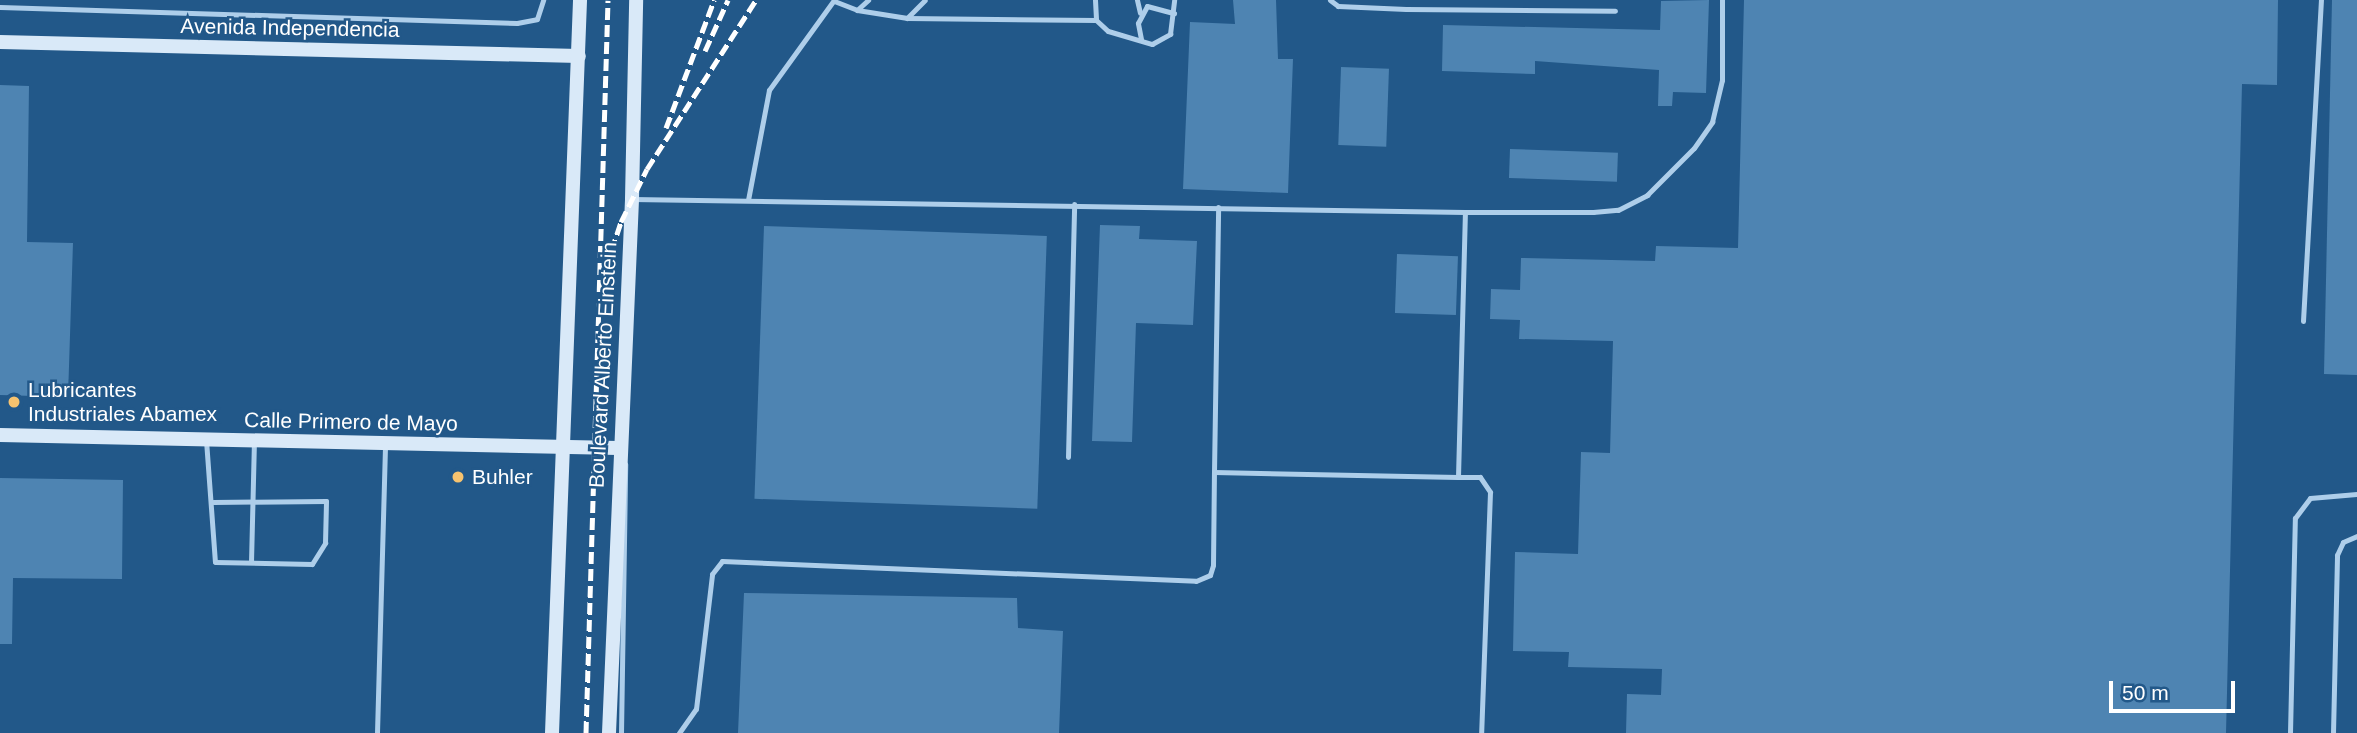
<!DOCTYPE html>
<style>
body{margin:0}
#map{position:relative;width:2357px;height:733px;overflow:hidden;background:#225889;font-family:Arial,sans-serif}
div>[style]{position:absolute}
.building>*{inset:0;background:#4e84b2;transform-origin:0 0}
.service>*{height:5px;margin:-2.5px;padding:0 2.5px;transform-origin:2.5px;border-radius:2.5px;background:#aeceea}
.secondary>*{height:14px;margin:-7px;padding:0 7px;transform-origin:7px;border-radius:7px;background:#d9e9f8}
.rail>*{height:5px;margin-top:-2.5px;transform-origin:0;background:repeating-linear-gradient(90deg,#fff 0 12px,transparent 0 17px)}
.dots>*{width:19px;height:19px;translate:-50% -50%;box-sizing:border-box;border:4px solid #225889;border-radius:50%}
span{translate:-50% -50%;white-space:nowrap;text-align:center;line-height:1.15;-webkit-text-stroke:5px #225889;paint-order:stroke}
.street-label{font-size:21px;color:#fff}
.poi-label{font-size:21px;color:#fff}
.left{translate:0 -50%;text-align:left}
.scale{position:absolute;left:2109px;top:681px;width:126px;height:32px;box-sizing:border-box;border:4px solid #fff;border-top:0;padding-left:9px;font-size:21px;line-height:24px;white-space:nowrap;color:#fff;-webkit-text-stroke:5px #225889;paint-order:stroke}
</style>
<div id="map">
<div class="building">
<div style="clip-path:polygon(1233px 0,1276px 0,1278px 59px,1293px 59px,1288px 193px,1183px 189px,1190px 22px,1235px 24px)"></div>
<div style="clip-path:polygon(1709px 0,1706px 93px,1673px 92px,1672px 106px,1658px 106px,1659px 70px,1535px 61px,1535px 74px,1442px 71px,1443px 25px,1660px 30px,1661px 1px)"></div>
<div style="clip-path:polygon(1744px 0,2278px 0,2277px 85px,2242px 84px,2226px 733px,1626px 733px,1627px 694px,1661px 695px,1662px 669px,1568px 667px,1569px 652px,1513px 651px,1515px 552px,1578px 554px,1581px 452px,1610px 453px,1613px 341px,1519px 339px,1520px 320px,1490px 319px,1491px 289px,1520px 290px,1521px 258px,1655px 261px,1656px 246px,1738px 248px)"></div>
<div style="clip-path:polygon(2332px 0,2357px 0,2357px 375px,2324px 374px)"></div>
<div style="left:1341px;top:67px;width:48px;height:78px;rotate:2deg"></div>
<div style="clip-path:polygon(0 85px,29px 86px,27px 242px,73px 243px,68px 397px,0 395px)"></div>
<div style="left:1510px;top:149px;width:108px;height:29px;rotate:2deg"></div>
<div style="clip-path:polygon(1100px 225px,1140px 226px,1139px 239px,1197px 241px,1193px 325px,1136px 323px,1132px 442px,1092px 441px)"></div>
<div style="left:764px;top:226px;width:283px;height:273px;rotate:2deg"></div>
<div style="left:1397px;top:254px;width:61px;height:59px;rotate:2deg"></div>
<div style="clip-path:polygon(0 478px,123px 480px,122px 579px,13px 578px,12px 644px,0 644px)"></div>
<div style="clip-path:polygon(744px 593px,1017px 598px,1018px 628px,1063px 631px,1059px 733px,738px 733px)"></div>
</div>
<div class="service">
<div style="left:1095px;top:0;width:20px;rotate:87deg"></div>
<div style="left:1137px;top:0;width:13px;rotate:77deg"></div>
<div style="left:1330px;top:0;width:10px;rotate:37deg"></div>
<div style="left:1338px;top:6px;width:68px;rotate:2.5deg"></div>
<div style="left:1406px;top:9px;width:209px;rotate:0.5deg"></div>
<div style="left:834px;top:1px;width:25px;rotate:21deg"></div>
<div style="left:857px;top:10px;width:15px;rotate:-42deg"></div>
<div style="left:0;top:7px;width:517px;rotate:1.77deg"></div>
<div style="left:517px;top:23px;width:20px;rotate:-11deg"></div>
<div style="left:537px;top:19px;width:20px;rotate:-72deg"></div>
<div style="left:857px;top:10px;width:51px;rotate:9.1deg"></div>
<div style="left:907px;top:18px;width:189px;rotate:0.6deg"></div>
<div style="left:1096px;top:20px;width:16px;rotate:43deg"></div>
<div style="left:1108px;top:31px;width:46px;rotate:16.5deg"></div>
<div style="left:1152px;top:44px;width:21px;rotate:-29deg"></div>
<div style="left:1170px;top:34px;width:34px;rotate:-83deg"></div>
<div style="left:907px;top:18px;width:25px;rotate:-45deg"></div>
<div style="left:1141px;top:39px;width:16px;rotate:-101deg"></div>
<div style="left:1138px;top:23px;width:19px;rotate:-62deg"></div>
<div style="left:1147px;top:6px;width:28px;rotate:15deg"></div>
<div style="left:632px;top:199px;width:833px;rotate:0.89deg"></div>
<div style="left:748px;top:200px;width:112px;rotate:-79.2deg"></div>
<div style="left:769px;top:90px;width:111px;rotate:-54.2deg"></div>
<div style="left:2303px;top:321px;width:322px;rotate:-86.8deg"></div>
<div style="left:206px;top:440px;width:122px;rotate:85.8deg"></div>
<div style="left:215px;top:562px;width:97px;rotate:1.2deg"></div>
<div style="left:312px;top:564px;width:25px;rotate:-58deg"></div>
<div style="left:325px;top:543px;width:42px;rotate:-88.6deg"></div>
<div style="left:326px;top:501px;width:113px;rotate:179.5deg"></div>
<div style="left:1068px;top:457px;width:253px;rotate:-88.6deg"></div>
<div style="left:1214px;top:472px;width:265px;rotate:-89.1deg"></div>
<div style="left:1458px;top:477px;width:22px"></div>
<div style="left:1480px;top:477px;width:18px;rotate:56deg"></div>
<div style="left:1490px;top:492px;width:241px;rotate:92.1deg"></div>
<div style="left:251px;top:562px;width:119px;rotate:-88.6deg"></div>
<div style="left:377px;top:733px;width:290px;rotate:-88.4deg"></div>
<div style="left:621px;top:733px;width:269px;rotate:-89.1deg"></div>
<div style="left:679px;top:733px;width:29px;rotate:-55deg"></div>
<div style="left:696px;top:709px;width:136px;rotate:-83.2deg"></div>
<div style="left:712px;top:574px;width:16px;rotate:-52deg"></div>
<div style="left:722px;top:561px;width:474px;rotate:2.4deg"></div>
<div style="left:1196px;top:581px;width:15px;rotate:-23deg"></div>
<div style="left:1210px;top:575px;width:10px;rotate:-73deg"></div>
<div style="left:1213px;top:565px;width:93px;rotate:-89.4deg"></div>
<div style="left:1214px;top:472px;width:244px;rotate:1.2deg"></div>
<div style="left:1458px;top:477px;width:265px;rotate:-88.5deg"></div>
<div style="left:1465px;top:212px;width:128px"></div>
<div style="left:1593px;top:212px;width:25px;rotate:-5deg"></div>
<div style="left:1618px;top:210px;width:33px;rotate:-27deg"></div>
<div style="left:1647px;top:195px;width:66px;rotate:-45deg"></div>
<div style="left:1694px;top:148px;width:32px;rotate:-55deg"></div>
<div style="left:1712px;top:122px;width:43px;rotate:-76.6deg"></div>
<div style="left:1722px;top:80px;width:80px;rotate:-90deg"></div>
<div style="left:2290px;top:733px;width:215px;rotate:-88.7deg"></div>
<div style="left:2295px;top:518px;width:25px;rotate:-53deg"></div>
<div style="left:2310px;top:498px;width:47px;rotate:-4.9deg"></div>
<div style="left:2333px;top:733px;width:178px;rotate:-88.7deg"></div>
<div style="left:2337px;top:555px;width:14px;rotate:-65deg"></div>
<div style="left:2343px;top:542px;width:15px;rotate:-23deg"></div>
</div>
<div class="secondary">
<div style="left:0;top:42px;width:579px;rotate:1.39deg"></div>
<div style="left:0;top:435px;width:618px;rotate:1.21deg"></div>
<div style="left:552px;top:733px;width:734px;rotate:-87.81deg"></div>
<div style="left:609px;top:733px;width:534px;rotate:-87.53deg"></div>
<div style="left:632px;top:199px;width:199px;rotate:-88.8deg"></div>
</div>
<div class="rail">
<div style="left:705px;top:51px;width:56px;rotate:-65.7deg"></div>
<div style="left:666px;top:128px;width:137px;rotate:-69.4deg"></div>
<div style="left:606px;top:267px;width:47px;rotate:-71.6deg"></div>
<div style="left:621px;top:222px;width:59px;rotate:-63.9deg"></div>
<div style="left:647px;top:169px;width:201px;rotate:-57.2deg"></div>
<div style="left:586px;top:733px;width:733px;rotate:-88.28deg"></div>
</div>
<div class="dots">
<div style="left:14px;top:402px;background:#f7c36f"></div>
<div style="left:458px;top:477px;background:#f7c36f"></div>
</div>
<div class="street-label">
<span style="left:290px;top:28px;rotate:1deg">Avenida Independencia</span>
<span style="left:603px;top:365px;rotate:-87deg">Boulevard Alberto Einstein</span>
<span style="left:351px;top:422px;rotate:1deg">Calle Primero de Mayo</span>
</div>
<div class="poi-label">
<span class="left" style="left:28px;top:402px">Lubricantes<br>Industriales Abamex</span>
<span class="left" style="left:472px;top:477px">Buhler</span>
</div>
<div class="scale">50 m</div>
</div>
